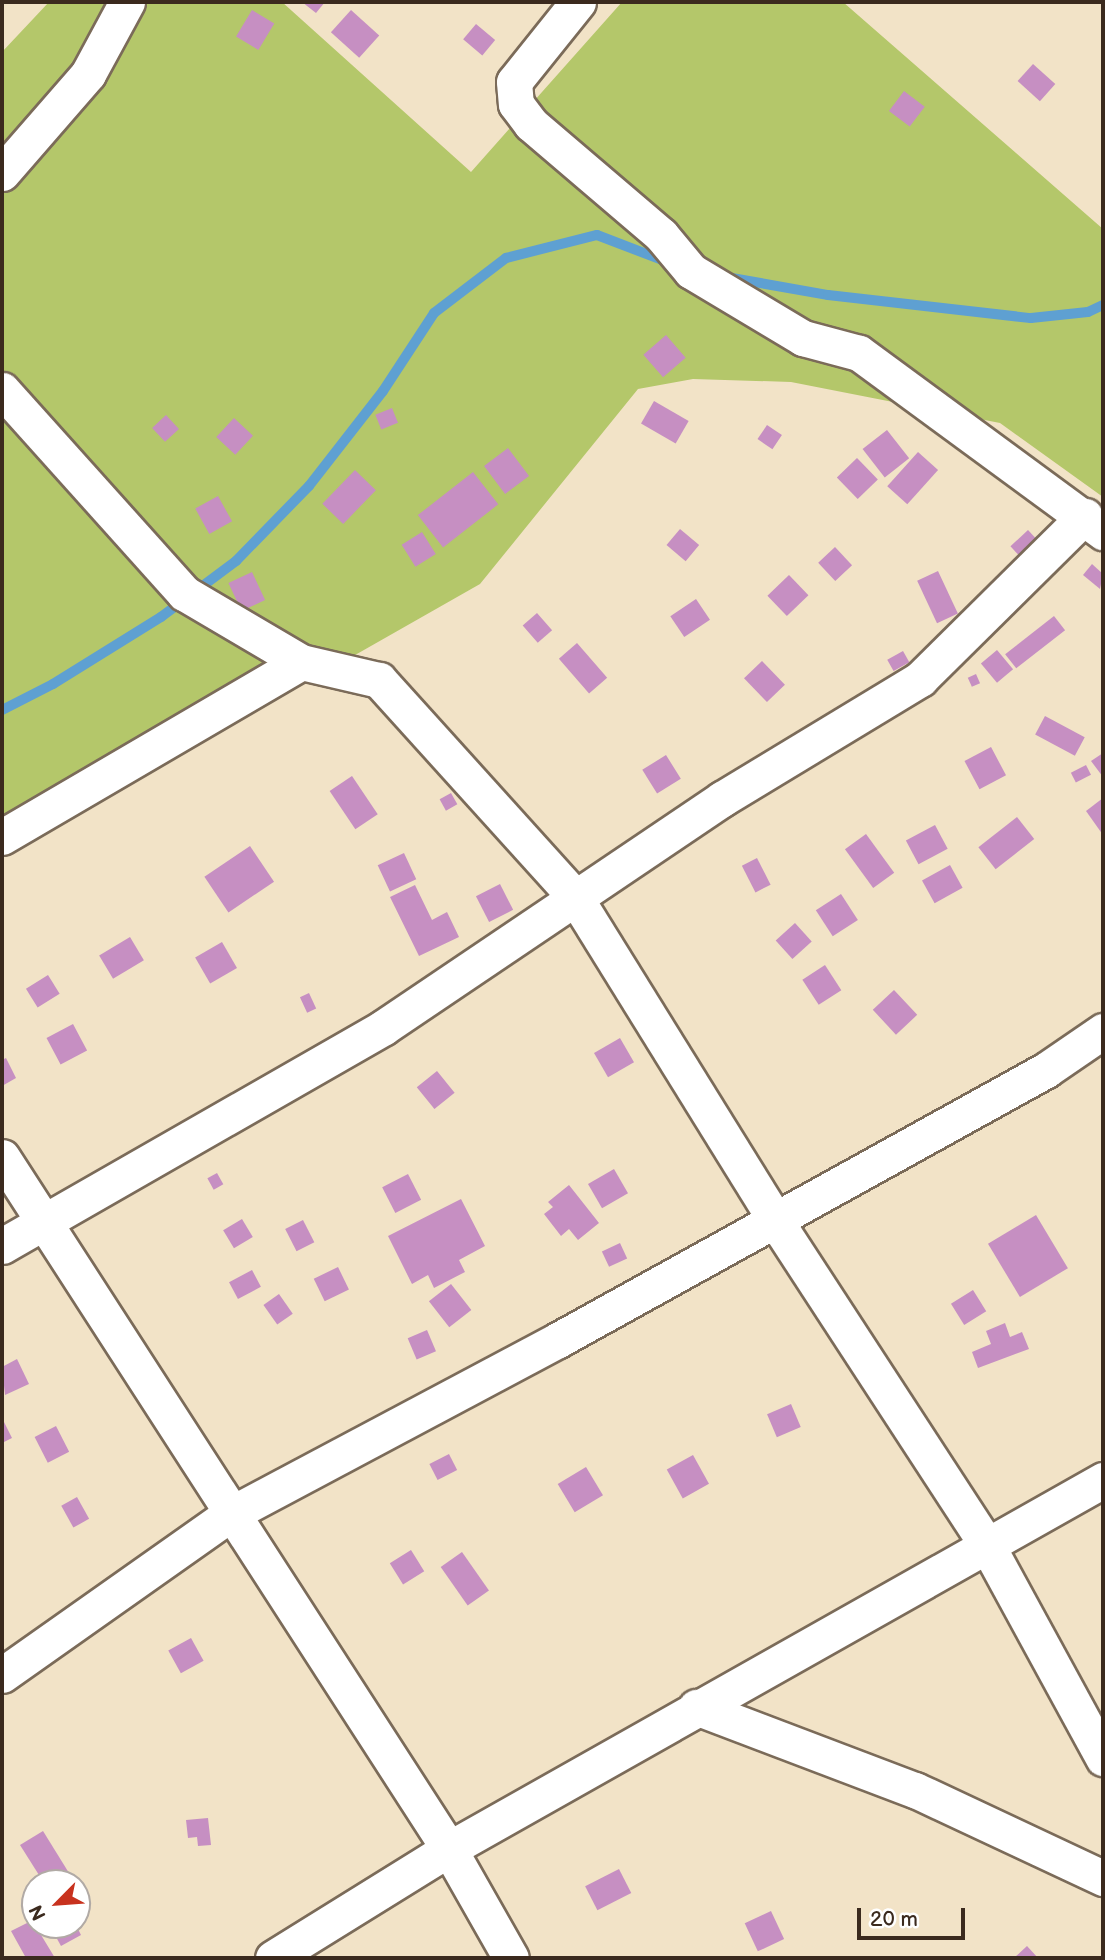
<!DOCTYPE html>
<style>
body{margin:0}
#map{position:relative;width:1105px;height:1960px;overflow:hidden;background:#f2e3c7;font-family:"Balsamiq Sans",sans-serif}
div>[style]{position:absolute}
.green>*{inset:0;background:#b4c76a}
.stream>*{height:10px;margin:-5px;padding:0 5px;transform-origin:5px;border-radius:5px;background:#5ea0d2}
.building>*{inset:0;background:#c68fc2;transform-origin:0 0}
.roads{filter:drop-shadow(2px 0 #7b6b59) drop-shadow(-2px 0 #7b6b59) drop-shadow(0 2px #7b6b59) drop-shadow(0 -2px #7b6b59)}
.street>*{height:35px;margin:-17.5px;padding:0 17.5px;transform-origin:17.5px;border-radius:17.5px;background:#fff}
span{translate:-50% -50%;white-space:nowrap;text-align:center;line-height:1.15;-webkit-text-stroke:5px #fff;paint-order:stroke}
.frame{position:absolute;inset:0;border:4px solid #3b2a1e;pointer-events:none}
.north{position:absolute;left:21px;top:1869px;width:70px;height:70px;box-sizing:border-box;background:#fff;border:2px solid #b1aaa5;border-radius:50%;rotate:245deg;font-size:19px;font-weight:700;line-height:28px;text-align:center;color:#3b2a1e}
.north::after{content:'';display:block;margin:auto;width:24px;height:32px;background:#c8321e;clip-path:polygon(50% 0,100% 100%,50% 72%,0 100%)}
.scale{position:absolute;left:857px;top:1908px;width:108px;height:32px;box-sizing:border-box;border:4px solid #3b2a1e;border-top:0;padding-left:9px;font-size:21px;line-height:24px;white-space:nowrap;color:#3b2a1e;-webkit-text-stroke:5px #fff;paint-order:stroke}
</style>
<div id="map">
<div class="green">
<div style="clip-path:polygon(49px 2px,282px 2px,471px 172px,622px 2px,843px 2px,1103px 229px,1103px 497px,1000px 423px,791px 382px,693px 379px,638px 389px,480px 584px,2px 856px,2px 52px)"></div>
</div>
<div class="stream">
<div style="left:726px;top:277px;width:104px;rotate:10deg"></div>
<div style="left:828px;top:295px;width:204px;rotate:6.5deg"></div>
<div style="left:1031px;top:318px;width:57px;rotate:-6deg"></div>
<div style="left:1088px;top:312px;width:17px;rotate:-25deg"></div>
<div style="left:2px;top:710px;width:57px;rotate:-27deg"></div>
<div style="left:53px;top:684px;width:127px;rotate:-31.8deg"></div>
<div style="left:161px;top:617px;width:94px;rotate:-36.7deg"></div>
<div style="left:236px;top:561px;width:105px;rotate:-45.8deg"></div>
<div style="left:309px;top:486px;width:120px;rotate:-52.1deg"></div>
<div style="left:383px;top:391px;width:93px;rotate:-56.8deg"></div>
<div style="left:434px;top:313px;width:91px;rotate:-37.4deg"></div>
<div style="left:506px;top:258px;width:94px;rotate:-14.2deg"></div>
<div style="left:597px;top:235px;width:78px;rotate:21deg"></div>
</div>
<div class="building">
<div style="clip-path:polygon(302px 2px,325px 2px,316px 13px)"></div>
<div style="left:252px;top:10px;width:26px;height:31px;rotate:31deg"></div>
<div style="left:351px;top:10px;width:38px;height:30px;rotate:42deg"></div>
<div style="left:476px;top:24px;width:25px;height:20px;rotate:40deg"></div>
<div style="left:1033px;top:64px;width:30px;height:23px;rotate:42deg"></div>
<div style="left:904px;top:91px;width:26px;height:25px;rotate:37deg"></div>
<div style="left:666px;top:335px;width:30px;height:30px;rotate:49deg"></div>
<div style="left:654px;top:401px;width:40px;height:26px;rotate:30deg"></div>
<div style="left:392px;top:408px;width:16px;height:18px;rotate:68deg"></div>
<div style="left:166px;top:415px;width:19px;height:19px;rotate:47deg"></div>
<div style="left:234px;top:418px;width:26px;height:26px;rotate:43deg"></div>
<div style="left:767px;top:425px;width:18px;height:17px;rotate:34deg"></div>
<div style="left:887px;top:430px;width:36px;height:31px;rotate:52deg"></div>
<div style="left:508px;top:448px;width:35px;height:30px;rotate:53deg"></div>
<div style="left:918px;top:452px;width:27px;height:46px;rotate:42deg"></div>
<div style="left:857px;top:458px;width:30px;height:28px;rotate:46deg"></div>
<div style="left:355px;top:470px;width:29px;height:47px;rotate:44deg"></div>
<div style="left:473px;top:472px;width:41px;height:70px;rotate:52deg"></div>
<div style="left:218px;top:496px;width:29px;height:26px;rotate:61deg"></div>
<div style="left:680px;top:529px;width:25px;height:21px;rotate:40deg"></div>
<div style="left:1028px;top:530px;width:16px;height:24px;rotate:47deg"></div>
<div style="left:422px;top:532px;width:26px;height:24px;rotate:58deg"></div>
<div style="left:835px;top:547px;width:25px;height:23px;rotate:47deg"></div>
<div style="clip-path:polygon(1092px 564px,1103px 574px,1100px 589px,1083px 575px)"></div>
<div style="left:938px;top:571px;width:47px;height:23px;rotate:65deg"></div>
<div style="left:252px;top:572px;width:31px;height:26px;rotate:65deg"></div>
<div style="left:789px;top:575px;width:28px;height:30px;rotate:46deg"></div>
<div style="left:696px;top:599px;width:25px;height:31px;rotate:56deg"></div>
<div style="left:537px;top:613px;width:23px;height:19px;rotate:49deg"></div>
<div style="left:1054px;top:616px;width:18px;height:62px;rotate:52deg"></div>
<div style="left:577px;top:643px;width:46px;height:24px;rotate:49deg"></div>
<div style="left:997px;top:650px;width:25px;height:21px;rotate:50deg"></div>
<div style="left:903px;top:651px;width:13px;height:18px;rotate:61deg"></div>
<div style="left:762px;top:661px;width:33px;height:25px;rotate:46deg"></div>
<div style="left:976px;top:674px;width:10px;height:9px;rotate:66deg"></div>
<div style="left:1045px;top:716px;width:45px;height:21px;rotate:28deg"></div>
<div style="left:991px;top:747px;width:32px;height:30px;rotate:62deg"></div>
<div style="clip-path:polygon(1103px 753px,1103px 777px,1091px 761px)"></div>
<div style="left:666px;top:755px;width:28px;height:28px;rotate:58deg"></div>
<div style="left:1086px;top:765px;width:11px;height:17px;rotate:63deg"></div>
<div style="left:352px;top:776px;width:46px;height:27px;rotate:56deg"></div>
<div style="left:451px;top:793px;width:13px;height:13px;rotate:61deg"></div>
<div style="clip-path:polygon(1103px 798px,1103px 835px,1086px 811px)"></div>
<div style="left:1017px;top:817px;width:28px;height:49px;rotate:52deg"></div>
<div style="left:935px;top:825px;width:27px;height:33px;rotate:62deg"></div>
<div style="left:866px;top:834px;width:48px;height:26px;rotate:54deg"></div>
<div style="left:250px;top:846px;width:43px;height:55px;rotate:56deg"></div>
<div style="left:404px;top:853px;width:29px;height:29px;rotate:65deg"></div>
<div style="left:757px;top:858px;width:30px;height:17px;rotate:63deg"></div>
<div style="left:950px;top:865px;width:26px;height:32px;rotate:61deg"></div>
<div style="left:500px;top:884px;width:29px;height:27px;rotate:63deg"></div>
<div style="clip-path:polygon(415px 885px,432px 920px,447px 912px,459px 937px,419px 956px,390px 897px)"></div>
<div style="left:841px;top:894px;width:31px;height:30px;rotate:57deg"></div>
<div style="left:795px;top:923px;width:25px;height:26px;rotate:48deg"></div>
<div style="left:130px;top:937px;width:27px;height:36px;rotate:59deg"></div>
<div style="left:222px;top:942px;width:30px;height:31px;rotate:60deg"></div>
<div style="left:825px;top:965px;width:30px;height:27px;rotate:57deg"></div>
<div style="left:48px;top:975px;width:22px;height:26px;rotate:58deg"></div>
<div style="left:894px;top:990px;width:34px;height:29px;rotate:47deg"></div>
<div style="left:309px;top:993px;width:17px;height:10px;rotate:65deg"></div>
<div style="left:73px;top:1024px;width:30px;height:30px;rotate:62deg"></div>
<div style="left:620px;top:1038px;width:28px;height:30px;rotate:60deg"></div>
<div style="clip-path:polygon(6px 1058px,16px 1078px,2px 1086px,2px 1060px)"></div>
<div style="left:437px;top:1071px;width:28px;height:26px;rotate:51deg"></div>
<div style="left:614px;top:1169px;width:28px;height:30px;rotate:60deg"></div>
<div style="left:217px;top:1173px;width:13px;height:11px;rotate:61deg"></div>
<div style="left:408px;top:1174px;width:29px;height:29px;rotate:63deg"></div>
<div style="clip-path:polygon(569px 1185px,599px 1223px,578px 1240px,569px 1229px,561px 1236px,544px 1214px,553px 1207px,548px 1202px)"></div>
<div style="clip-path:polygon(461px 1199px,485px 1246px,459px 1260px,465px 1272px,434px 1288px,428px 1275px,412px 1284px,388px 1236px)"></div>
<div style="left:1036px;top:1215px;width:62px;height:56px;rotate:59deg"></div>
<div style="left:242px;top:1219px;width:21px;height:22px;rotate:59deg"></div>
<div style="left:303px;top:1220px;width:25px;height:20px;rotate:63deg"></div>
<div style="left:620px;top:1243px;width:17px;height:20px;rotate:65deg"></div>
<div style="left:338px;top:1267px;width:25px;height:27px;rotate:64deg"></div>
<div style="left:252px;top:1270px;width:19px;height:26px;rotate:62deg"></div>
<div style="left:451px;top:1284px;width:33px;height:28px;rotate:52deg"></div>
<div style="left:973px;top:1290px;width:25px;height:26px;rotate:58deg"></div>
<div style="left:279px;top:1294px;width:24px;height:19px;rotate:55deg"></div>
<div style="clip-path:polygon(1005px 1323px,1010px 1337px,1022px 1332px,1029px 1349px,978px 1368px,972px 1352px,991px 1344px,986px 1331px)"></div>
<div style="left:427px;top:1330px;width:23px;height:21px;rotate:67deg"></div>
<div style="clip-path:polygon(17px 1359px,29px 1384px,5px 1395px,2px 1367px)"></div>
<div style="left:791px;top:1404px;width:25px;height:26px;rotate:67deg"></div>
<div style="clip-path:polygon(2px 1418px,12px 1438px,2px 1443px)"></div>
<div style="left:56px;top:1426px;width:29px;height:24px;rotate:63deg"></div>
<div style="left:449px;top:1454px;width:18px;height:22px;rotate:63deg"></div>
<div style="left:693px;top:1455px;width:33px;height:30px;rotate:61deg"></div>
<div style="left:586px;top:1467px;width:33px;height:33px;rotate:59deg"></div>
<div style="left:77px;top:1497px;width:25px;height:18px;rotate:61deg"></div>
<div style="left:411px;top:1550px;width:25px;height:25px;rotate:58deg"></div>
<div style="left:462px;top:1552px;width:47px;height:26px;rotate:55deg"></div>
<div style="left:191px;top:1638px;width:26px;height:26px;rotate:61deg"></div>
<div style="clip-path:polygon(208px 1818px,211px 1845px,198px 1846px,197px 1837px,188px 1838px,186px 1820px)"></div>
<div style="clip-path:polygon(43px 1831px,69px 1873px,52px 1883px,44px 1883px,20px 1845px)"></div>
<div style="left:619px;top:1869px;width:27px;height:38px;rotate:63deg"></div>
<div style="left:771px;top:1911px;width:31px;height:29px;rotate:65deg"></div>
<div style="clip-path:polygon(35px 1919px,35px 1925px,55px 1958px,26px 1958px,11px 1931px)"></div>
<div style="clip-path:polygon(76px 1925px,81px 1935px,61px 1946px,50px 1926px)"></div>
<div style="clip-path:polygon(1027px 1946px,1038px 1958px,1014px 1958px)"></div>
</div>
<div class="roads">
<div class="street">
<div style="left:578px;top:2px;width:102px;rotate:128.7deg"></div>
<div style="left:514px;top:82px;width:22px;rotate:85deg"></div>
<div style="left:516px;top:104px;width:25px;rotate:53deg"></div>
<div style="left:531px;top:124px;width:171px;rotate:40.5deg"></div>
<div style="left:661px;top:235px;width:47px;rotate:50.2deg"></div>
<div style="left:691px;top:271px;width:131px;rotate:30.9deg"></div>
<div style="left:803px;top:338px;width:58px;rotate:15deg"></div>
<div style="left:859px;top:353px;width:303px;rotate:36.3deg"></div>
<div style="left:2px;top:173px;width:131px;rotate:-49deg"></div>
<div style="left:88px;top:74px;width:82px;rotate:-61.6deg"></div>
<div style="left:2px;top:390px;width:273px;rotate:48.1deg"></div>
<div style="left:184px;top:593px;width:136px;rotate:30.5deg"></div>
<div style="left:2px;top:837px;width:346px;rotate:-30.3deg"></div>
<div style="left:301px;top:662px;width:80px;rotate:13deg"></div>
<div style="left:379px;top:680px;width:292px;rotate:47.9deg"></div>
<div style="left:575px;top:897px;width:380px;rotate:58.2deg"></div>
<div style="left:775px;top:1220px;width:388px;rotate:56.9deg"></div>
<div style="left:987px;top:1545px;width:243px;rotate:61.4deg"></div>
<div style="left:2px;top:1157px;width:824px;rotate:57.14deg"></div>
<div style="left:449px;top:1849px;width:125px;rotate:60.4deg"></div>
<div style="left:2px;top:1246px;width:440px;rotate:-29.8deg"></div>
<div style="left:384px;top:1027px;width:408px;rotate:-34deg"></div>
<div style="left:722px;top:799px;width:232px;rotate:-31.2deg"></div>
<div style="left:920px;top:679px;width:232px;rotate:-44.7deg"></div>
<div style="left:2px;top:1675px;width:278px;rotate:-35.2deg"></div>
<div style="left:229px;top:1515px;width:373px;rotate:-28deg"></div>
<div style="left:558px;top:1340px;width:558px;rotate:-28.95deg"></div>
<div style="left:1046px;top:1070px;width:69px;rotate:-34.4deg"></div>
<div style="left:696px;top:1707px;width:234px;rotate:20.8deg"></div>
<div style="left:915px;top:1790px;width:208px;rotate:25.1deg"></div>
<div style="left:273px;top:1958px;width:207px;rotate:-31.8deg"></div>
<div style="left:449px;top:1849px;width:751px;rotate:-29.43deg"></div>
</div>
</div>
<div class="frame"></div>
<div class="north">N</div>
<div class="scale">20 m</div>
</div>
